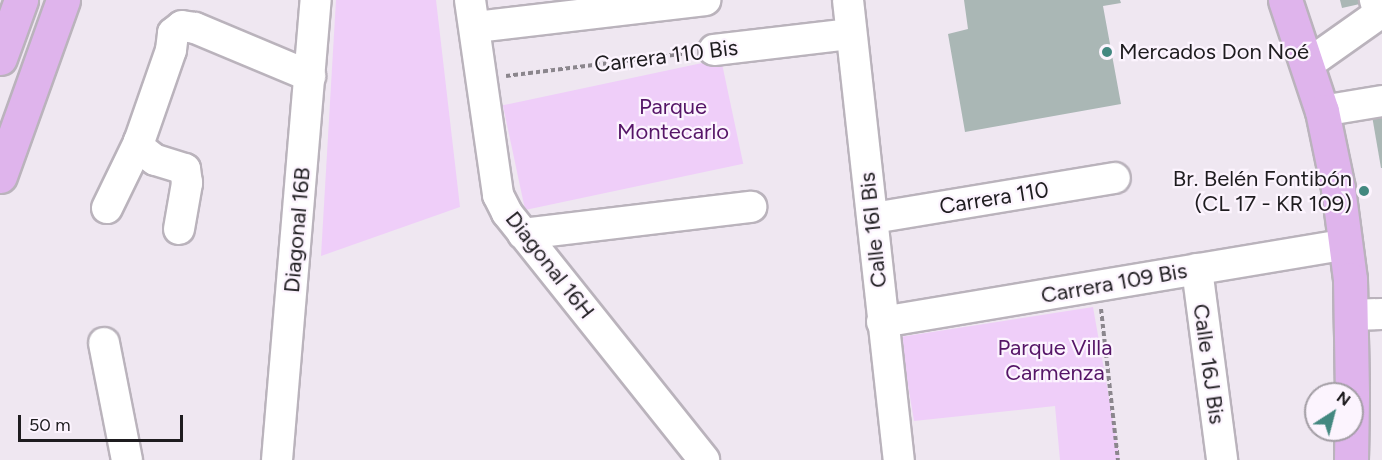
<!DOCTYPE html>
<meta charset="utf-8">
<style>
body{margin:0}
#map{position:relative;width:1382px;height:460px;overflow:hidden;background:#efe7f1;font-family:Figtree,sans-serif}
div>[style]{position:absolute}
.green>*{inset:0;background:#efcef9;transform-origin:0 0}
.building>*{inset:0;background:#aab7b5}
.path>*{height:4px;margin-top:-2px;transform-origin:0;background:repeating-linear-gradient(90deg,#8b868d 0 4.5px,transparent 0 7.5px)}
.roads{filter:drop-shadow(2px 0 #bab3bc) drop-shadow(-2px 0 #bab3bc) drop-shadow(0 2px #bab3bc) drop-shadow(0 -2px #bab3bc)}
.minor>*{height:30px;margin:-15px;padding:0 15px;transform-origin:15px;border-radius:15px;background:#fff}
.major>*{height:33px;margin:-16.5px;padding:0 16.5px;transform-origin:16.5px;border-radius:16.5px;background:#dfb4ec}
.dots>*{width:16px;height:16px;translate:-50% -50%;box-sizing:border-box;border:3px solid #fcf4fe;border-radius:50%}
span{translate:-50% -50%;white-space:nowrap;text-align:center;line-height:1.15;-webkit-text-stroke:4.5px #fcf4fe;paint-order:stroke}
.poi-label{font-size:22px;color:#1e1c1f}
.left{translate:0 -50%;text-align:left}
.right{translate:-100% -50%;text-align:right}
.street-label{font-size:22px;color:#1e1c1f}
.park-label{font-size:22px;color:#551567}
.north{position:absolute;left:1304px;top:382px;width:60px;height:60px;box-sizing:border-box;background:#fcf4fe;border:2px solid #a39ea5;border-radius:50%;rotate:36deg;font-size:16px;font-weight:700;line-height:24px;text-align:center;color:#1e1c1f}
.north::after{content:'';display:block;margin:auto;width:21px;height:27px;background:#438880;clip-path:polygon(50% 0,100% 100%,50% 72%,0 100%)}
.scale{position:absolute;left:18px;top:415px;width:165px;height:27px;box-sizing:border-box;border:3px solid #1e1c1f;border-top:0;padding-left:8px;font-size:18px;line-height:21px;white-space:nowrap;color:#1e1c1f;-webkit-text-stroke:4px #fcf4fe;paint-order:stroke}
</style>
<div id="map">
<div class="green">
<div style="clip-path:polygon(336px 0,436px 0,460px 207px,321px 256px)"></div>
<div style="left:721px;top:59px;width:107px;height:223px;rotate:78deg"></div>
<div style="clip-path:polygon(1093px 307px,1120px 460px,1060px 460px,1055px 406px,914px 421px,900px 337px)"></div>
</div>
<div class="building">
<div style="clip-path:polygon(964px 0,1120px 0,1121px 3px,1103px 6px,1121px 104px,965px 132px,948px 34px,968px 29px)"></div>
<div style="clip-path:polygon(1340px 0,1373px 0,1373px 1px,1342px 8px)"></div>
<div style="clip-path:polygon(1382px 108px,1382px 168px,1381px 168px,1371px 110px)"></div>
</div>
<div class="path">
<div style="left:506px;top:76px;width:184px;rotate:-7.2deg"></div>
<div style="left:1101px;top:309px;width:152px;rotate:83.6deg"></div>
</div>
<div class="roads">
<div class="minor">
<div style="left:470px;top:0;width:197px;rotate:81.8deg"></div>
<div style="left:498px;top:195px;width:20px;rotate:63deg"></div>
<div style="left:507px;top:213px;width:316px;rotate:51.4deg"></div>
<div style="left:848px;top:0;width:463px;rotate:83.7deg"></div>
<div style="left:476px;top:27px;width:231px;rotate:-6.7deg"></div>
<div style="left:714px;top:50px;width:138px;rotate:-6.7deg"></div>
<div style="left:1308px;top:64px;width:87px;rotate:-35.2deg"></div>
<div style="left:1379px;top:14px;width:15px;rotate:-106deg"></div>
<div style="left:1322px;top:111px;width:61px;rotate:-9.5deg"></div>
<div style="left:107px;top:208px;width:73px;rotate:-64.1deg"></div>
<div style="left:873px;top:218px;width:245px;rotate:-9.4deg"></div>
<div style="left:179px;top:229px;width:47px;rotate:-80.1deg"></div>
<div style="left:187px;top:183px;width:14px;rotate:-98deg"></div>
<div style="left:185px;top:169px;width:31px;rotate:-163deg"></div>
<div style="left:155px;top:160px;width:16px;rotate:-142deg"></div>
<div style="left:142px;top:150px;width:9px;rotate:-111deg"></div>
<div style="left:139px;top:142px;width:97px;rotate:-70.8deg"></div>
<div style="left:171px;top:50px;width:17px;rotate:-83deg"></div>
<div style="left:173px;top:33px;width:11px;rotate:-38deg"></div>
<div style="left:182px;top:26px;width:13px;rotate:9deg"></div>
<div style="left:195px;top:28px;width:125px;rotate:22.7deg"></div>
<div style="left:523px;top:234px;width:230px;rotate:-6.8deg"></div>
<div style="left:1197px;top:269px;width:193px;rotate:82.5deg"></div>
<div style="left:1351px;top:315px;width:31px;rotate:-2deg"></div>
<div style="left:882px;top:322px;width:471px;rotate:-9.5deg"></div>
<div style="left:104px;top:343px;width:119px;rotate:78.9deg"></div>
<div style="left:277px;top:460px;width:462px;rotate:-85.2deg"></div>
</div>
<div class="major">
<div style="left:1285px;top:0;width:117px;rotate:71.6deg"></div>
<div style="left:1322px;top:111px;width:79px;rotate:78.3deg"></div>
<div style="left:1338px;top:188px;width:92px;rotate:82.5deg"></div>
<div style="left:1350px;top:279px;width:115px;rotate:89deg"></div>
<div style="left:0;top:58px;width:62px;rotate:-70.1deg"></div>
<div style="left:0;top:176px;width:187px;rotate:-70.3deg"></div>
<div style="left:1351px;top:460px;width:64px;rotate:-89.1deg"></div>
</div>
</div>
<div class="dots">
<div style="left:1107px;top:52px;background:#438880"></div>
<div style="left:1364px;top:191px;background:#438880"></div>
</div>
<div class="poi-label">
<span class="left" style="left:1119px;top:52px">Mercados Don Noé</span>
<span class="right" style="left:1352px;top:191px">Br. Belén Fontibón<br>(CL 17 - KR 109)</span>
</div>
<div class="street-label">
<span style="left:666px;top:56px;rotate:-7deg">Carrera 110 Bis</span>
<span style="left:994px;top:198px;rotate:-9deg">Carrera 110</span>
<span style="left:297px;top:230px;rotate:-85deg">Diagonal 16B</span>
<span style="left:873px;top:230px;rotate:-96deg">Calle 16I Bis</span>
<span style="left:550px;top:265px;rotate:52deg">Diagonal 16H</span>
<span style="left:1114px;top:283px;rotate:-10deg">Carrera 109 Bis</span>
<span style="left:1209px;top:364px;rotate:82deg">Calle 16J Bis</span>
</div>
<div class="park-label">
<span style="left:673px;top:119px">Parque<br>Montecarlo</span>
<span style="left:1055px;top:360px">Parque Villa<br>Carmenza</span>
</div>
<div class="north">N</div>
<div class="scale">50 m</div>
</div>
